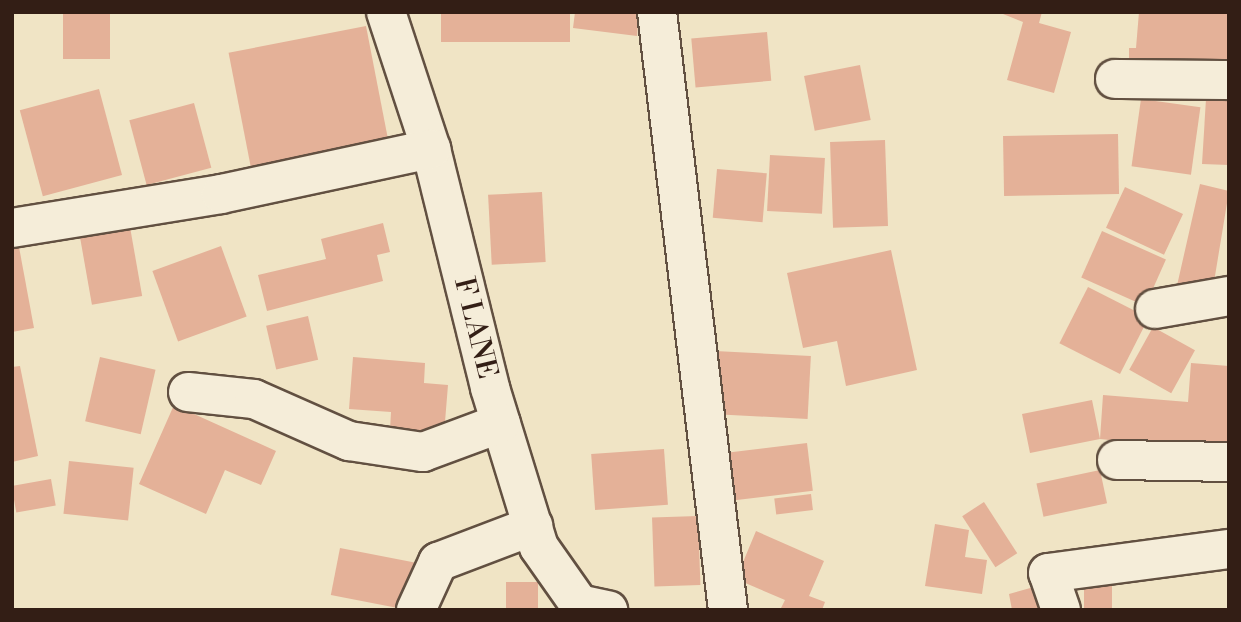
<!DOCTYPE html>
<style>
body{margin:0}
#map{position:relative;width:1241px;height:622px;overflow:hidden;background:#f0e4c5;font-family:"Libre Bodoni",serif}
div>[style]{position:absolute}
.building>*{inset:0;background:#e4b198;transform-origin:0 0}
.roads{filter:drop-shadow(2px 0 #625041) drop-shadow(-2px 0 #625041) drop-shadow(0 2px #625041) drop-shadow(0 -2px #625041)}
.minor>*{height:38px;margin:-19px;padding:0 19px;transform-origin:19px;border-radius:19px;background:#f5edd9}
span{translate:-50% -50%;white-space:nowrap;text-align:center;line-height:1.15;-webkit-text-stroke:6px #f5edd9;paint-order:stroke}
.street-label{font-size:28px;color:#331e15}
.frame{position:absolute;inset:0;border:14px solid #331e15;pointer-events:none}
</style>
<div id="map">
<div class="building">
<div style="left:63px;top:12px;width:47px;height:47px"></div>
<div style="left:441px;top:12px;width:129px;height:30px"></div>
<div style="clip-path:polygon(575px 12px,639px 12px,637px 36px,573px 28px)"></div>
<div style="clip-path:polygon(998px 12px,1042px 12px,1039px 23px,1071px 32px,1054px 93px,1007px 80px,1023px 22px)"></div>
<div style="clip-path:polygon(1139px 12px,1229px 12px,1229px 70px,1129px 59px,1129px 48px,1136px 48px)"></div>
<div style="left:366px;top:26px;width:123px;height:140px;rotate:79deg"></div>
<div style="left:767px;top:32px;width:49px;height:76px;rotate:85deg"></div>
<div style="left:860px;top:65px;width:56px;height:57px;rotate:79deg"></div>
<div style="clip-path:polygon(1207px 83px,1229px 84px,1229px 165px,1202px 164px)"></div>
<div style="left:99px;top:89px;width:89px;height:82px;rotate:75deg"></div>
<div style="left:1141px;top:99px;width:60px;height:68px;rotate:8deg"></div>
<div style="left:194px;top:103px;width:67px;height:67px;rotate:75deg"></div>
<div style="left:1118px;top:134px;width:60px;height:115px;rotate:89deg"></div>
<div style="left:885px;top:140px;width:86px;height:55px;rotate:88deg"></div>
<div style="left:770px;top:155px;width:55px;height:56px;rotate:3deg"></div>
<div style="left:717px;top:169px;width:50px;height:49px;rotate:5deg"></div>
<div style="clip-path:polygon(1200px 184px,1229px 191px,1214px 282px,1206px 280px,1202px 296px,1176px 290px)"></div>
<div style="left:1125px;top:187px;width:64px;height:45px;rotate:25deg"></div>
<div style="left:542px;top:192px;width:70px;height:54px;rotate:87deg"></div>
<div style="clip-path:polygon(383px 223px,390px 252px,377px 255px,383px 281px,267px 311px,258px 275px,326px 259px,321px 239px)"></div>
<div style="left:130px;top:227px;width:70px;height:51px;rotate:80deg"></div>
<div style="left:1102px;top:231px;width:70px;height:51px;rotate:24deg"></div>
<div style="left:221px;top:246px;width:75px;height:73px;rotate:70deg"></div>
<div style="clip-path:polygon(19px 247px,34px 328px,12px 332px,12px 248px)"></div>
<div style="clip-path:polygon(891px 250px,917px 370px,846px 386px,837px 341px,803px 348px,787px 273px)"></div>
<div style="left:1088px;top:287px;width:68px;height:63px;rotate:27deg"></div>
<div style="left:308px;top:316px;width:45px;height:43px;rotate:77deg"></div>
<div style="left:1153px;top:327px;width:48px;height:49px;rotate:29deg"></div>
<div style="left:715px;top:351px;width:96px;height:63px;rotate:3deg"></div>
<div style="left:100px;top:357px;width:57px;height:66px;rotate:13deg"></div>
<div style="clip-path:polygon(353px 357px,425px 363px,424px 383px,448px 385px,444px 434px,390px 430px,391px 412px,349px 409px)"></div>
<div style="clip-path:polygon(1191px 363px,1229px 366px,1229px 452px,1100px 439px,1030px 453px,1022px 414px,1092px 400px,1100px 439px,1103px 395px,1188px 402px)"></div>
<div style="clip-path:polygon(20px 366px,38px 456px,12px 462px,12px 367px)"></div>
<div style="clip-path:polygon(174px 405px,276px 451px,261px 485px,225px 470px,206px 514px,139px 484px)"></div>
<div style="left:807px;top:443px;width:48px;height:85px;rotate:83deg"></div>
<div style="left:664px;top:449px;width:56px;height:73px;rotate:86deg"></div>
<div style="left:69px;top:461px;width:65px;height:53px;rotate:6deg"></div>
<div style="left:1100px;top:470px;width:34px;height:65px;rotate:78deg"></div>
<div style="left:51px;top:479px;width:27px;height:40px;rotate:80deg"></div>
<div style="left:811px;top:494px;width:16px;height:37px;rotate:83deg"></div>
<div style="left:984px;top:502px;width:61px;height:26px;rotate:57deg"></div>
<div style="left:698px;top:516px;width:69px;height:46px;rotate:88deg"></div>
<div style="clip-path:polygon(935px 524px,969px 530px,965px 557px,987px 560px,982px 594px,925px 586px)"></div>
<div style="clip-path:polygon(756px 531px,824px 561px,809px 596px,825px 602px,822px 610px,780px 610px,785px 600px,736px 579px)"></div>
<div style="left:340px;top:548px;width:76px;height:48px;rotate:11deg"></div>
<div style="left:506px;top:582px;width:32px;height:28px"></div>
<div style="left:1084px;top:582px;width:28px;height:28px"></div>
<div style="clip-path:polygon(1041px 585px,1047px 610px,1012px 610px,1009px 594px)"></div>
</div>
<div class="roads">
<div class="minor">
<div style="left:386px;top:12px;width:144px;rotate:71.8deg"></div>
<div style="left:431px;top:149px;width:246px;rotate:76.1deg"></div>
<div style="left:490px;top:388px;width:166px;rotate:72.9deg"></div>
<div style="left:539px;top:547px;width:70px;rotate:54.9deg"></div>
<div style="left:579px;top:604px;width:30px;rotate:12deg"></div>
<div style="left:657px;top:12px;width:602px;rotate:83.23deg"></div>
<div style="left:1115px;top:79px;width:114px;rotate:0.5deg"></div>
<div style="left:12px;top:228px;width:212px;rotate:-9.2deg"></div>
<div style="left:221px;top:194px;width:215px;rotate:-12.1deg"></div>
<div style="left:1155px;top:309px;width:75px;rotate:-10deg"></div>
<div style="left:188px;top:392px;width:66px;rotate:6.1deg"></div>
<div style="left:254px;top:399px;width:104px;rotate:23.9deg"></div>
<div style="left:349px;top:441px;width:75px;rotate:8.5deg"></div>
<div style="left:423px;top:452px;width:83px;rotate:-20.4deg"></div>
<div style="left:1117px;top:460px;width:112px;rotate:1deg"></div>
<div style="left:416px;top:610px;width:53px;rotate:-65.4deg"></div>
<div style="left:438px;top:562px;width:102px;rotate:-20.8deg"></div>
<div style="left:1061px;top:610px;width:39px;rotate:-109deg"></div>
<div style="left:1048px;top:573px;width:183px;rotate:-7.6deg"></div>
</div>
</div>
<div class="street-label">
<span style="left:475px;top:328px;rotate:76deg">F LANE</span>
</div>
<div class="frame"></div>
</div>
